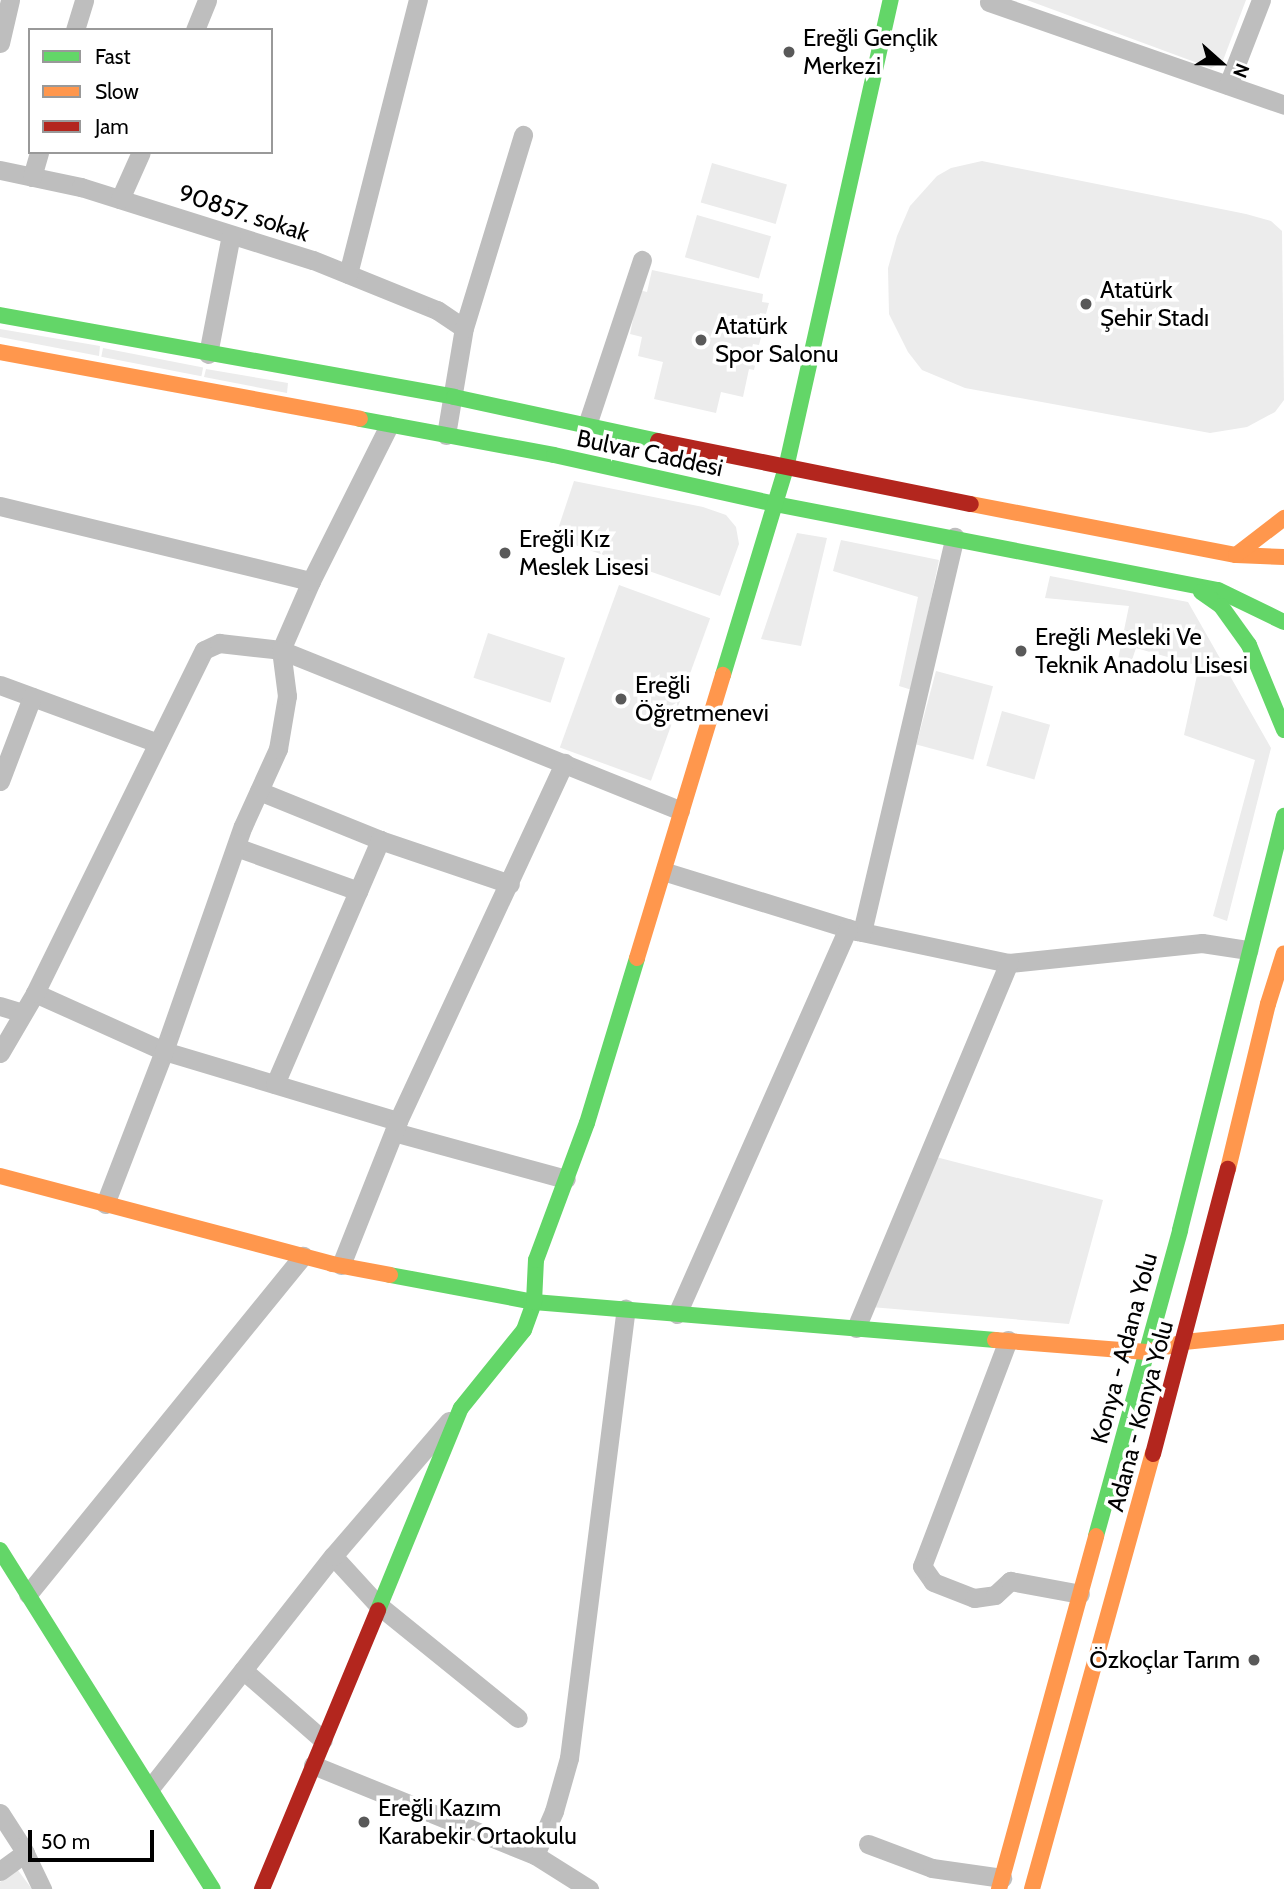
<!DOCTYPE html>
<meta charset="utf-8">
<style>
body{margin:0}
#map{position:relative;width:1284px;height:1889px;overflow:hidden;background:#fff;font-family:Cabin,sans-serif}
div>[style]{position:absolute}
.green>*{inset:0;background:#ececec;transform-origin:0 0}
.street>*{height:19px;margin:-9.5px;padding:0 9.5px;transform-origin:9.5px;border-radius:9.5px;background:#bebebe}
.fast>*{height:16px;margin:-8px;padding:0 8px;transform-origin:8px;border-radius:8px;background:#63d668}
.slow>*{height:16px;margin:-8px;padding:0 8px;transform-origin:8px;border-radius:8px;background:#ff974d}
.jam>*{height:16px;margin:-8px;padding:0 8px;transform-origin:8px;border-radius:8px;background:#b3261e}
.dots>*{width:19px;height:19px;translate:-50% -50%;box-sizing:border-box;border:4px solid #fff;border-radius:50%}
span{translate:-50% -50%;white-space:nowrap;text-align:center;line-height:1.15;-webkit-text-stroke:7px #fff;paint-order:stroke}
.poi-label{font-size:24px;color:#000}
.left{translate:0 -50%;text-align:left}
.right{translate:-100% -50%;text-align:right}
.street-label{font-size:24px;color:#000}
.legend{position:absolute;left:28px;top:28px;width:245px;height:126px;box-sizing:border-box;background:#fff;border:2px solid #999;margin:0;padding:9px 12px;list-style:none;font-size:21px;color:#000}
.legend li{display:flex;align-items:center;gap:14px;height:35px}
.legend b{width:35px;border:2px solid #999}
.north{position:absolute;left:1186px;top:28px;width:70px;height:70px;-webkit-text-stroke:5px #fff;paint-order:stroke;rotate:111deg;font-size:19px;font-weight:700;line-height:28px;text-align:center;color:#000}
.north::after{content:'';display:block;margin:auto;width:24px;height:32px;background:#000;clip-path:polygon(50% 0,100% 100%,50% 72%,0 100%)}
.scale{position:absolute;left:28px;top:1830px;width:126px;height:32px;box-sizing:border-box;border:4px solid #000;border-top:0;padding-left:9px;font-size:21px;line-height:24px;white-space:nowrap;color:#000;-webkit-text-stroke:5px #fff;paint-order:stroke}
</style>
<div id="map">
<div class="green">
<div style="clip-path:polygon(1027px 0,1246px 0,1222px 63px,1211px 68px)"></div>
<div style="clip-path:polygon(982px 161px,1246px 214px,1271px 221px,1282px 231px,1284px 400px,1275px 412px,1247px 427px,1210px 433px,965px 388px,922px 370px,908px 352px,889px 314px,888px 268px,897px 236px,910px 206px,937px 176px,951px 168px)"></div>
<div style="left:712px;top:163px;width:78px;height:41px;rotate:16deg"></div>
<div style="left:697px;top:215px;width:77px;height:44px;rotate:16deg"></div>
<div style="clip-path:polygon(652px 270px,763px 294px,762px 302px,769px 303px,766px 314px,760px 313px,758px 325px,764px 326px,759px 345px,753px 344px,749px 359px,756px 361px,754px 370px,749px 369px,743px 397px,721px 392px,716px 413px,654px 399px,663px 362px,638px 356px,642px 337px,630px 334px,639px 290px,647px 292px)"></div>
<div style="clip-path:polygon(0 329px,100px 346px,99px 356px,0 337px)"></div>
<div style="left:103px;top:348px;width:102px;height:9px;rotate:11deg"></div>
<div style="clip-path:polygon(206px 369px,288px 383px,287px 393px,204px 377px)"></div>
<div style="clip-path:polygon(574px 481px,703px 507px,726px 515px,736px 527px,739px 544px,720px 596px,555px 538px)"></div>
<div style="clip-path:polygon(797px 533px,827px 538px,801px 646px,761px 639px)"></div>
<div style="clip-path:polygon(841px 540px,939px 560px,912px 690px,899px 686px,918px 597px,833px 571px)"></div>
<div style="clip-path:polygon(1050px 576px,1188px 602px,1271px 748px,1227px 921px,1213px 916px,1255px 760px,1184px 735px,1199px 666px,1136px 648px,1127px 675px,1116px 669px,1129px 606px,1045px 598px)"></div>
<div style="left:619px;top:585px;width:97px;height:173px;rotate:20deg"></div>
<div style="left:488px;top:633px;width:81px;height:47px;rotate:18deg"></div>
<div style="left:936px;top:671px;width:59px;height:76px;rotate:15deg"></div>
<div style="left:1002px;top:711px;width:50px;height:57px;rotate:16deg"></div>
<div style="clip-path:polygon(932px 1156px,1103px 1200px,1069px 1324px,871px 1307px)"></div>
<div style="clip-path:polygon(17px 1869px,32px 1889px,0 1889px,0 1882px)"></div>
</div>
<div class="street">
<div style="left:989px;top:2px;width:312px;rotate:19.2deg"></div>
<div style="left:75px;top:30px;width:31px;rotate:-73deg"></div>
<div style="left:195px;top:30px;width:32px;rotate:-68deg"></div>
<div style="left:0;top:43px;width:44px;rotate:-76.9deg"></div>
<div style="left:1228px;top:85px;width:91px;rotate:-68.8deg"></div>
<div style="left:0;top:170px;width:83px;rotate:11.9deg"></div>
<div style="left:81px;top:187px;width:243px;rotate:17.5deg"></div>
<div style="left:313px;top:260px;width:134px;rotate:22deg"></div>
<div style="left:437px;top:310px;width:32px;rotate:34deg"></div>
<div style="left:32px;top:177px;width:26px;rotate:-74deg"></div>
<div style="left:120px;top:199px;width:51px;rotate:-65.9deg"></div>
<div style="left:348px;top:274px;width:283px;rotate:-75.7deg"></div>
<div style="left:208px;top:354px;width:121px;rotate:-79.1deg"></div>
<div style="left:587px;top:425px;width:174px;rotate:-71.6deg"></div>
<div style="left:446px;top:435px;width:109px;rotate:-80.5deg"></div>
<div style="left:464px;top:328px;width:202px;rotate:-73deg"></div>
<div style="left:0;top:506px;width:320px;rotate:13.6deg"></div>
<div style="left:0;top:685px;width:168px;rotate:20.2deg"></div>
<div style="left:0;top:781px;width:90px;rotate:-69.1deg"></div>
<div style="left:259px;top:791px;width:131px;rotate:22deg"></div>
<div style="left:380px;top:840px;width:137px;rotate:18.7deg"></div>
<div style="left:236px;top:847px;width:130px;rotate:19.8deg"></div>
<div style="left:666px;top:872px;width:200px;rotate:17.2deg"></div>
<div style="left:857px;top:931px;width:155px;rotate:11.9deg"></div>
<div style="left:1009px;top:963px;width:194px;rotate:-5.9deg"></div>
<div style="left:1202px;top:943px;width:47px;rotate:8.7deg"></div>
<div style="left:862px;top:932px;width:406px;rotate:-76.8deg"></div>
<div style="left:35px;top:993px;width:141px;rotate:24.2deg"></div>
<div style="left:164px;top:1051px;width:244px;rotate:16.7deg"></div>
<div style="left:0;top:1006px;width:24px;rotate:17deg"></div>
<div style="left:0;top:1053px;width:69px;rotate:-59.7deg"></div>
<div style="left:35px;top:993px;width:382px;rotate:-63.8deg"></div>
<div style="left:204px;top:650px;width:17px;rotate:-25deg"></div>
<div style="left:219px;top:643px;width:62px;rotate:6.4deg"></div>
<div style="left:281px;top:650px;width:75px;rotate:-66.5deg"></div>
<div style="left:311px;top:581px;width:174px;rotate:-63.4deg"></div>
<div style="left:275px;top:1084px;width:266px;rotate:-66.7deg"></div>
<div style="left:394px;top:1132px;width:178px;rotate:15.3deg"></div>
<div style="left:105px;top:1204px;width:164px;rotate:-68.9deg"></div>
<div style="left:164px;top:1051px;width:238px;rotate:-70.7deg"></div>
<div style="left:243px;top:826px;width:85px;rotate:-65.6deg"></div>
<div style="left:278px;top:749px;width:54px;rotate:-80.4deg"></div>
<div style="left:287px;top:696px;width:46px;rotate:-97.4deg"></div>
<div style="left:281px;top:650px;width:430px;rotate:21.9deg"></div>
<div style="left:341px;top:1265px;width:155px;rotate:-68.4deg"></div>
<div style="left:398px;top:1121px;width:395px;rotate:-65.1deg"></div>
<div style="left:677px;top:1314px;width:422px;rotate:-66.1deg"></div>
<div style="left:856px;top:1328px;width:396px;rotate:-67.3deg"></div>
<div style="left:1008px;top:1340px;width:242px;rotate:110.8deg"></div>
<div style="left:922px;top:1566px;width:19px;rotate:55deg"></div>
<div style="left:933px;top:1582px;width:44px;rotate:21.3deg"></div>
<div style="left:974px;top:1598px;width:21px;rotate:-8deg"></div>
<div style="left:995px;top:1595px;width:21px;rotate:-43deg"></div>
<div style="left:1010px;top:1581px;width:71px;rotate:10.5deg"></div>
<div style="left:333px;top:1556px;width:65px;rotate:47.5deg"></div>
<div style="left:377px;top:1604px;width:181px;rotate:39deg"></div>
<div style="left:28px;top:1594px;width:436px;rotate:-50.9deg"></div>
<div style="left:243px;top:1670px;width:106px;rotate:41.2deg"></div>
<div style="left:313px;top:1765px;width:240px;rotate:22.1deg"></div>
<div style="left:535px;top:1855px;width:64px;rotate:32.2deg"></div>
<div style="left:151px;top:1787px;width:294px;rotate:-51.8deg"></div>
<div style="left:333px;top:1556px;width:178px;rotate:-49.3deg"></div>
<div style="left:0;top:1813px;width:40px;rotate:57.1deg"></div>
<div style="left:22px;top:1847px;width:47px;rotate:64.5deg"></div>
<div style="left:868px;top:1844px;width:68px;rotate:20.6deg"></div>
<div style="left:932px;top:1868px;width:71px;rotate:8.1deg"></div>
<div style="left:535px;top:1855px;width:48px;rotate:-66.6deg"></div>
<div style="left:554px;top:1811px;width:55px;rotate:-74.2deg"></div>
<div style="left:569px;top:1758px;width:453px;rotate:-82.8deg"></div>
<div style="left:0;top:1871px;width:31px;rotate:-36deg"></div>
</div>
<div class="fast">
<div style="left:0;top:315px;width:461px;rotate:10.2deg"></div>
<div style="left:454px;top:397px;width:209px;rotate:12.2deg"></div>
<div style="left:360px;top:419px;width:197px;rotate:10.5deg"></div>
<div style="left:554px;top:455px;width:226px;rotate:12.5deg"></div>
<div style="left:775px;top:504px;width:451px;rotate:11deg"></div>
<div style="left:1218px;top:590px;width:73px;rotate:25.9deg"></div>
<div style="left:1201px;top:592px;width:24px;rotate:35deg"></div>
<div style="left:1221px;top:606px;width:48px;rotate:54.3deg"></div>
<div style="left:1249px;top:645px;width:92px;rotate:67.6deg"></div>
<div style="left:723px;top:675px;width:216px;rotate:-73.1deg"></div>
<div style="left:786px;top:468px;width:480px;rotate:-77.4deg"></div>
<div style="left:390px;top:1275px;width:147px;rotate:10.6deg"></div>
<div style="left:534px;top:1302px;width:463px;rotate:4.7deg"></div>
<div style="left:1096px;top:1536px;width:317px;rotate:-74.6deg"></div>
<div style="left:1180px;top:1230px;width:427px;rotate:-75.9deg"></div>
<div style="left:0;top:1550px;width:400px;rotate:57.9deg"></div>
<div style="left:378px;top:1610px;width:218px;rotate:-67.7deg"></div>
<div style="left:461px;top:1408px;width:100px;rotate:-51.1deg"></div>
<div style="left:524px;top:1330px;width:30px;rotate:-70deg"></div>
<div style="left:534px;top:1302px;width:42px;rotate:-87.3deg"></div>
<div style="left:536px;top:1260px;width:146px;rotate:-69.6deg"></div>
<div style="left:587px;top:1123px;width:172px;rotate:-73.1deg"></div>
</div>
<div class="slow">
<div style="left:0;top:352px;width:366px;rotate:10.5deg"></div>
<div style="left:971px;top:504px;width:270px;rotate:10.9deg"></div>
<div style="left:1236px;top:555px;width:48px;rotate:2.4deg"></div>
<div style="left:1236px;top:555px;width:61px;rotate:-37.6deg"></div>
<div style="left:637px;top:958px;width:296px;rotate:-73.1deg"></div>
<div style="left:1228px;top:1169px;width:170px;rotate:-76.4deg"></div>
<div style="left:1268px;top:1004px;width:53px;rotate:-72.6deg"></div>
<div style="left:0;top:1176px;width:343px;rotate:14.8deg"></div>
<div style="left:332px;top:1264px;width:59px;rotate:10.7deg"></div>
<div style="left:995px;top:1340px;width:152px;rotate:4.5deg"></div>
<div style="left:1147px;top:1352px;width:38px;rotate:-15deg"></div>
<div style="left:1184px;top:1342px;width:100px;rotate:-5.7deg"></div>
<div style="left:999px;top:1889px;width:366px;rotate:-74.6deg"></div>
<div style="left:1032px;top:1889px;width:452px;rotate:-74.5deg"></div>
</div>
<div class="jam">
<div style="left:658px;top:441px;width:319px;rotate:11.4deg"></div>
<div style="left:1153px;top:1454px;width:295px;rotate:-75.3deg"></div>
<div style="left:262px;top:1889px;width:302px;rotate:-67.4deg"></div>
</div>
<div class="dots">
<div style="left:789px;top:52px;background:#595959"></div>
<div style="left:1086px;top:304px;background:#595959"></div>
<div style="left:701px;top:340px;background:#595959"></div>
<div style="left:505px;top:553px;background:#595959"></div>
<div style="left:1021px;top:651px;background:#595959"></div>
<div style="left:621px;top:699px;background:#595959"></div>
<div style="left:1254px;top:1660px;background:#595959"></div>
<div style="left:364px;top:1822px;background:#595959"></div>
</div>
<div class="poi-label">
<span class="left" style="left:803px;top:52px">Ereğli Gençlik<br>Merkezi</span>
<span class="left" style="left:1100px;top:304px">Atatürk<br>Şehir Stadı</span>
<span class="left" style="left:715px;top:340px">Atatürk<br>Spor Salonu</span>
<span class="left" style="left:519px;top:553px">Ereğli Kız<br>Meslek Lisesi</span>
<span class="left" style="left:1035px;top:651px">Ereğli Mesleki Ve<br>Teknik Anadolu Lisesi</span>
<span class="left" style="left:635px;top:699px">Ereğli<br>Öğretmenevi</span>
<span class="right" style="left:1240px;top:1660px">Özkoçlar Tarım</span>
<span class="left" style="left:378px;top:1822px">Ereğli Kazım<br>Karabekir Ortaokulu</span>
</div>
<div class="street-label">
<span style="left:244px;top:213px;rotate:18deg">90857. sokak</span>
<span style="left:650px;top:453px;rotate:12deg">Bulvar Caddesi</span>
<span style="left:1124px;top:1348px;rotate:-75deg">Konya - Adana Yolu</span>
<span style="left:1140px;top:1416px;rotate:-75deg">Adana - Konya Yolu</span>
</div>
<ul class="legend">
<li><b style="height:9px;background:#63d668"></b>Fast</li>
<li><b style="height:9px;background:#ff974d"></b>Slow</li>
<li><b style="height:9px;background:#b3261e"></b>Jam</li>
</ul>
<div class="north">N</div>
<div class="scale">50 m</div>
</div>
